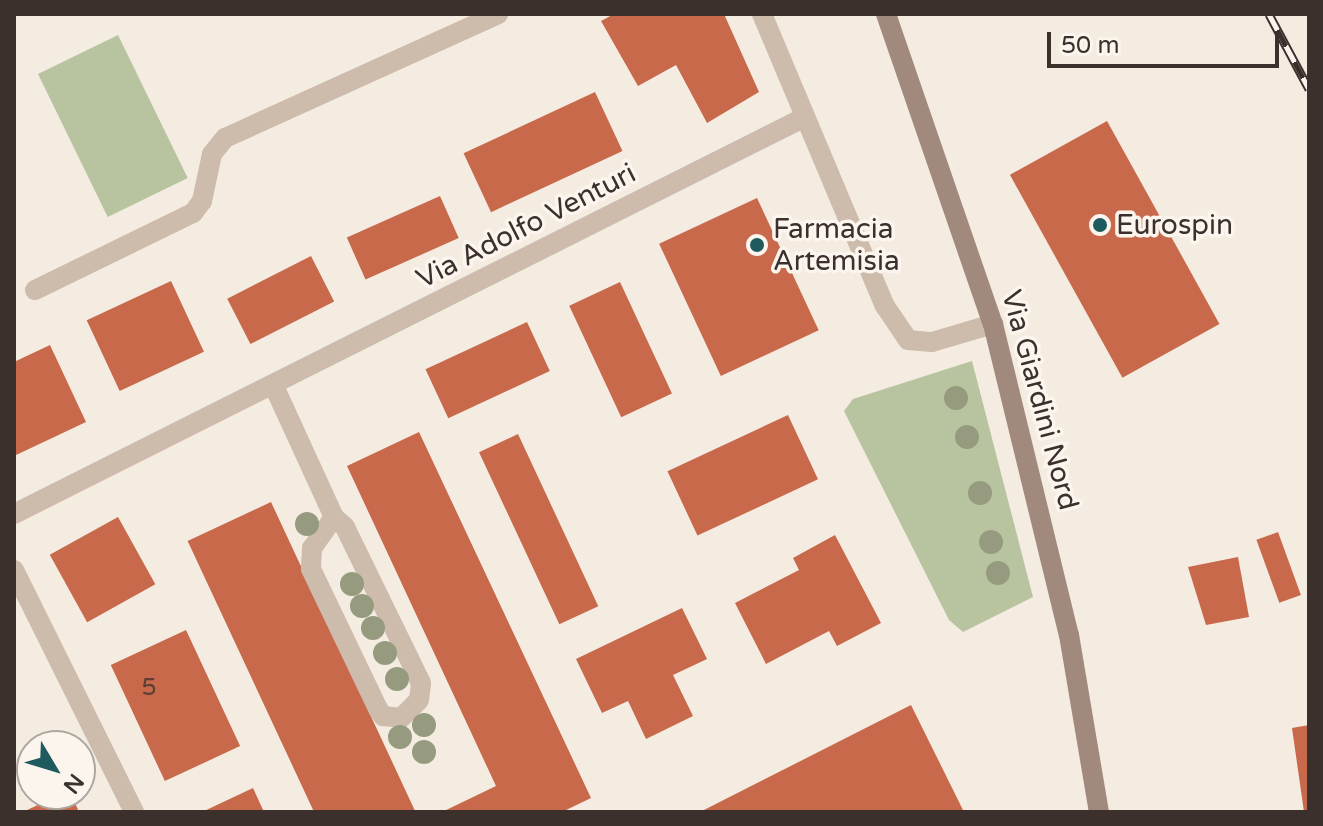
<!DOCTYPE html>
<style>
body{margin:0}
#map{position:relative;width:1323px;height:826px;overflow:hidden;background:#f4ebe1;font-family:"Varela Round",sans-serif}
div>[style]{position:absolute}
.green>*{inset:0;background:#b8c4a0;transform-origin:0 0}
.building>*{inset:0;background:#c8694b;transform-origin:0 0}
.street>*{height:20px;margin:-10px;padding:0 10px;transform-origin:10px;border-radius:10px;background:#cdbbac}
.secondary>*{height:20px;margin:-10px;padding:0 10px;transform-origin:10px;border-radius:10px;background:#a18a7d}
.rail>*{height:9px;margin-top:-4.5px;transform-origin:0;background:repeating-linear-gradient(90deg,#fbf5ee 0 18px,#3b302b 0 36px);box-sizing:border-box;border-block:2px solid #3b302b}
.trees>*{width:24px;height:24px;margin:-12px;border-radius:50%;background:#969b7f}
.dots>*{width:22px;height:22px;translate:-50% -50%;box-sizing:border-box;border:4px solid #fbf5ee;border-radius:50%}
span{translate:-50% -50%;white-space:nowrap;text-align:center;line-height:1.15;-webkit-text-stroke:7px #fbf5ee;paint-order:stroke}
.number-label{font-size:24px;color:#5e3e33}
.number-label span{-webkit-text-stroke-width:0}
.poi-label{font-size:28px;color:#3b302b}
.left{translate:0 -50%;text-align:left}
.street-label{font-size:28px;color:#3b302b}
.frame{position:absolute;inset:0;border:16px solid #3b302b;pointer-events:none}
.north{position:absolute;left:16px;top:730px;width:80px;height:80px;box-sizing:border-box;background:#fbf5ee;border:2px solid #aea6a0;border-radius:50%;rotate:128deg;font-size:22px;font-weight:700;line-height:32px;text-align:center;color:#3b302b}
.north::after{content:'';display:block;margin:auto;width:28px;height:36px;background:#1f5a5e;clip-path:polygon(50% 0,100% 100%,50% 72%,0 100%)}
.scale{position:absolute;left:1047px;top:32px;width:232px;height:36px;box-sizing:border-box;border:4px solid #3b302b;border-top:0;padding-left:10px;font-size:24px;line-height:28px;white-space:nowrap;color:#3b302b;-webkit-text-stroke:6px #fbf5ee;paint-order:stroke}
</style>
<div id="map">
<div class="green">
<div style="left:118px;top:35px;width:159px;height:89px;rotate:64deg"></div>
<div style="clip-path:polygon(972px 361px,1033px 597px,963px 632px,949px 620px,844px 411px,853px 399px)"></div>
</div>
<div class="building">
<div style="clip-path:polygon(614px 14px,724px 14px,759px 92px,707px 123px,676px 65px,638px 86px,601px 21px)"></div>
<div style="left:595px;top:92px;width:65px;height:145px;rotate:65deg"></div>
<div style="left:1107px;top:121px;width:232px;height:111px;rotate:61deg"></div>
<div style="left:440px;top:196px;width:46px;height:102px;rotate:66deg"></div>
<div style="left:757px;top:198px;width:146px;height:108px;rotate:65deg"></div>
<div style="left:311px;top:256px;width:51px;height:94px;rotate:63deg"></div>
<div style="left:171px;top:281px;width:78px;height:93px;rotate:65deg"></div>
<div style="left:620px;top:282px;width:123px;height:56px;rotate:65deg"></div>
<div style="left:527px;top:322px;width:54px;height:112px;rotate:65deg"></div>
<div style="clip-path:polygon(50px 345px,86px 422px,14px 456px,14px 362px)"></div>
<div style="left:788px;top:415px;width:71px;height:133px;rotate:65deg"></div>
<div style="clip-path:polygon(419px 432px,591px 798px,562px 812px,442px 812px,496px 786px,347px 466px)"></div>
<div style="left:518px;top:434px;width:190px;height:43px;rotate:65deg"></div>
<div style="left:271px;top:502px;width:342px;height:92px;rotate:65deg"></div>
<div style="left:118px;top:517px;width:77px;height:78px;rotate:61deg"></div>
<div style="left:1278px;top:532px;width:67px;height:23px;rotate:70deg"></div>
<div style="clip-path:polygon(835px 535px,881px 623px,837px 646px,829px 631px,766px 664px,735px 603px,799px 570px,793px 558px)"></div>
<div style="clip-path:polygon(1238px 557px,1249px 617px,1206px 625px,1188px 567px)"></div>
<div style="clip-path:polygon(682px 608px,707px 659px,673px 675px,693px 716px,646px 739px,628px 701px,602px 713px,576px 659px)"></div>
<div style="left:186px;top:630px;width:128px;height:83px;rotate:65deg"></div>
<div style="clip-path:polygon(911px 705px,964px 812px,700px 812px)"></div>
<div style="clip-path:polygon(1309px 725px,1309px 812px,1304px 812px,1292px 728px)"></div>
<div style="clip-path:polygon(253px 788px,264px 812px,202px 812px)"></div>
<div style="clip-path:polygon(61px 794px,71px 794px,79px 812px,23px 812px)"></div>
</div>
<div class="street">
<div style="left:762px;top:14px;width:317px;rotate:67.2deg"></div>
<div style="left:885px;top:306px;width:41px;rotate:55.9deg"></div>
<div style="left:908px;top:340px;width:24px;rotate:5deg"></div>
<div style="left:932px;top:342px;width:64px;rotate:-16.4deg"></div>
<div style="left:35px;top:290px;width:176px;rotate:-26deg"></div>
<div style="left:193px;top:213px;width:15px;rotate:-53deg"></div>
<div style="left:202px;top:201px;width:48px;rotate:-78deg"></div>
<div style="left:212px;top:154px;width:21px;rotate:-51deg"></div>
<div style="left:225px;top:138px;width:300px;rotate:-24.4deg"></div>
<div style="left:273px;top:384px;width:146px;rotate:65.4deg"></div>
<div style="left:334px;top:517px;width:38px;rotate:125deg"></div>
<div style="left:312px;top:548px;width:21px;rotate:93deg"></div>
<div style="left:311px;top:569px;width:155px;rotate:64.4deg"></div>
<div style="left:378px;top:709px;width:9px;rotate:54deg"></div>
<div style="left:383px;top:716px;width:18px;rotate:6deg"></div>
<div style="left:401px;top:718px;width:25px;rotate:-45deg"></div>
<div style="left:419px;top:700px;width:17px;rotate:-83deg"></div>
<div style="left:421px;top:683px;width:174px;rotate:-116deg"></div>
<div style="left:345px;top:527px;width:15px;rotate:-138deg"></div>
<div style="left:14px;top:514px;width:883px;rotate:-26.65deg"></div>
<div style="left:14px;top:570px;width:270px;rotate:63.6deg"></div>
</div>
<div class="secondary">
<div style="left:886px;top:14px;width:328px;rotate:71deg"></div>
<div style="left:993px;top:324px;width:320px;rotate:76.3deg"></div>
<div style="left:1069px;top:635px;width:180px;rotate:80.4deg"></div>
</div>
<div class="rail">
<div style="left:1269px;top:14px;width:85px;rotate:61.9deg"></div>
</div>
<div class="trees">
<div style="left:956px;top:398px"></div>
<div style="left:967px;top:437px"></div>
<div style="left:980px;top:493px"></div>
<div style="left:307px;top:524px"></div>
<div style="left:991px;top:542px"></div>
<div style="left:998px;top:573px"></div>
<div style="left:352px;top:584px"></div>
<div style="left:362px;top:606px"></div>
<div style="left:373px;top:628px"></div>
<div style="left:385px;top:653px"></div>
<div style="left:397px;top:679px"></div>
<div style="left:424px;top:725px"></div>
<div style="left:400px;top:737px"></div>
<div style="left:424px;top:752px"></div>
</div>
<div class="dots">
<div style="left:1100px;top:225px;background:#1f5a5e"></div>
<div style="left:757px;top:245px;background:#1f5a5e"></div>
</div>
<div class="number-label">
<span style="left:149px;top:688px">5</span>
</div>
<div class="poi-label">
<span class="left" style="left:1116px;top:225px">Eurospin</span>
<span class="left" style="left:773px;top:245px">Farmacia<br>Artemisia</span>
</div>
<div class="street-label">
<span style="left:526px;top:226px;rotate:-27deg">Via Adolfo Venturi</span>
<span style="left:1040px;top:400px;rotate:75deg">Via Giardini Nord</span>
</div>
<div class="frame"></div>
<div class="north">N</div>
<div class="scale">50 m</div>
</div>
